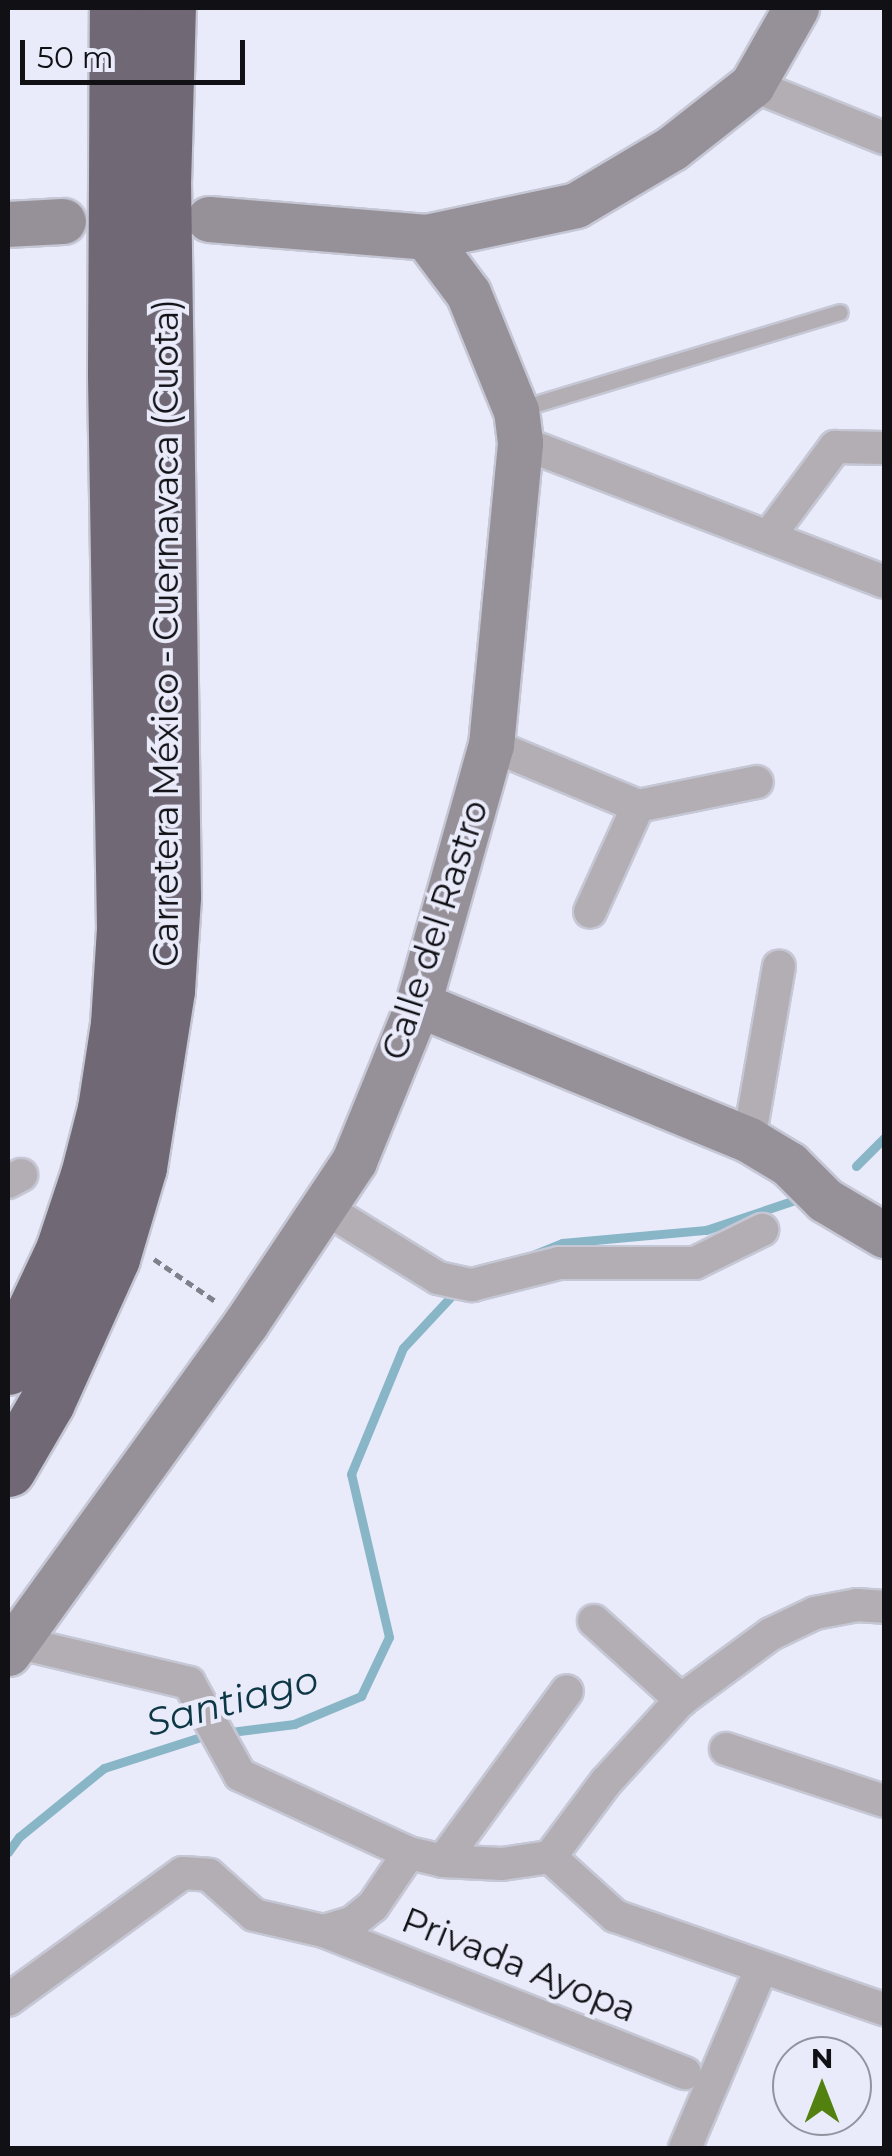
<!DOCTYPE html>
<meta charset="utf-8">
<style>
body{margin:0}
#map{position:relative;width:892px;height:2156px;overflow:hidden;background:#e9eafa;font-family:Montserrat,sans-serif}
div>[style]{position:absolute}
.stream>*{height:9px;margin:-4.5px;padding:0 4.5px;transform-origin:4.5px;border-radius:4.5px;background:#88b6c7}
.path>*{height:5px;margin-top:-2.5px;transform-origin:0;background:repeating-linear-gradient(90deg,#7f808a 0 8px,transparent 0 13px)}
.roads{filter:drop-shadow(2px 0 #c6c7d5) drop-shadow(-2px 0 #c6c7d5) drop-shadow(0 2px #c6c7d5) drop-shadow(0 -2px #c6c7d5)}
.service>*{height:15px;margin:-7.5px;padding:0 7.5px;transform-origin:7.5px;border-radius:7.5px;background:#b2aeb4}
.minor>*{height:32px;margin:-16px;padding:0 16px;transform-origin:16px;border-radius:16px;background:#b2aeb4}
.secondary>*{height:45px;margin:-22.5px;padding:0 22.5px;transform-origin:22.5px;border-radius:22.5px;background:#969099}
.motorway>*{height:55px;margin:-27.5px;padding:0 27.5px;transform-origin:27.5px;border-radius:27.5px;background:#706874}
span{translate:-50% -50%;white-space:nowrap;text-align:center;line-height:1.15;-webkit-text-stroke:8px #e9eafa;paint-order:stroke}
.street-label{font-size:35px;color:#101015}
.water-label{font-size:38px;color:#0d3744;font-style:italic}
.frame{position:absolute;inset:0;border:10px solid #101015;pointer-events:none}
.north{position:absolute;left:772px;top:2036px;width:100px;height:100px;box-sizing:border-box;background:#e9eafa;border:2px solid #92939e;border-radius:50%;rotate:0deg;font-size:28px;font-weight:700;line-height:40px;text-align:center;color:#101015}
.north::after{content:'';display:block;margin:auto;width:35px;height:45px;background:#52810f;clip-path:polygon(50% 0,100% 100%,50% 72%,0 100%)}
.scale{position:absolute;left:20px;top:40px;width:225px;height:45px;box-sizing:border-box;border:5px solid #101015;border-top:0;padding-left:12px;font-size:30px;line-height:35px;white-space:nowrap;color:#101015;-webkit-text-stroke:8px #e9eafa;paint-order:stroke}
</style>
<div id="map">
<div class="stream">
<div style="left:856px;top:1166px;width:40px;rotate:-45deg"></div>
<div style="left:535px;top:1254px;width:29px;rotate:-22deg"></div>
<div style="left:562px;top:1243px;width:145px;rotate:-5.2deg"></div>
<div style="left:706px;top:1230px;width:94px;rotate:-18.6deg"></div>
<div style="left:223px;top:1733px;width:72px;rotate:-7.2deg"></div>
<div style="left:294px;top:1724px;width:73px;rotate:-22.7deg"></div>
<div style="left:361px;top:1696px;width:65px;rotate:-64.6deg"></div>
<div style="left:389px;top:1637px;width:167px;rotate:-103.1deg"></div>
<div style="left:351px;top:1474px;width:136px;rotate:-67.6deg"></div>
<div style="left:403px;top:1348px;width:81px;rotate:-47deg"></div>
<div style="left:8px;top:1852px;width:19px;rotate:-54deg"></div>
<div style="left:19px;top:1837px;width:109px;rotate:-39.1deg"></div>
<div style="left:104px;top:1768px;width:108px;rotate:-17.8deg"></div>
</div>
<div class="path">
<div style="left:154px;top:1259px;width:74px;rotate:34.5deg"></div>
</div>
<div class="roads">
<div class="service">
<div style="left:519px;top:409px;width:335px;rotate:-16.8deg"></div>
</div>
<div class="minor">
<div style="left:752px;top:85px;width:142px;rotate:21.9deg"></div>
<div style="left:520px;top:442px;width:390px;rotate:21deg"></div>
<div style="left:769px;top:536px;width:111px;rotate:-53.4deg"></div>
<div style="left:835px;top:447px;width:49px;rotate:1.2deg"></div>
<div style="left:491px;top:745px;width:159px;rotate:22.5deg"></div>
<div style="left:638px;top:806px;width:116px;rotate:114.4deg"></div>
<div style="left:638px;top:806px;width:121px;rotate:-11.4deg"></div>
<div style="left:749px;top:1140px;width:176px;rotate:-80.2deg"></div>
<div style="left:8px;top:1182px;width:15px;rotate:-28deg"></div>
<div style="left:323px;top:1207px;width:135px;rotate:31.7deg"></div>
<div style="left:438px;top:1278px;width:35px;rotate:12deg"></div>
<div style="left:472px;top:1285px;width:90px;rotate:-14.2deg"></div>
<div style="left:559px;top:1263px;width:136px"></div>
<div style="left:695px;top:1263px;width:75px;rotate:-26.2deg"></div>
<div style="left:594px;top:1621px;width:118px;rotate:42.2deg"></div>
<div style="left:16px;top:1642px;width:178px;rotate:13.3deg"></div>
<div style="left:189px;top:1683px;width:105px;rotate:61deg"></div>
<div style="left:240px;top:1775px;width:186px;rotate:24.8deg"></div>
<div style="left:409px;top:1853px;width:35px;rotate:13deg"></div>
<div style="left:443px;top:1861px;width:59px;rotate:2.9deg"></div>
<div style="left:502px;top:1864px;width:49px;rotate:-8.3deg"></div>
<div style="left:550px;top:1857px;width:88px;rotate:42.2deg"></div>
<div style="left:615px;top:1916px;width:285px;rotate:19.1deg"></div>
<div style="left:726px;top:1749px;width:166px;rotate:18.2deg"></div>
<div style="left:550px;top:1857px;width:94px;rotate:-53.3deg"></div>
<div style="left:606px;top:1782px;width:111px;rotate:-47.6deg"></div>
<div style="left:681px;top:1700px;width:112px;rotate:-36.3deg"></div>
<div style="left:771px;top:1634px;width:49px;rotate:-25.5deg"></div>
<div style="left:815px;top:1613px;width:43px;rotate:-10.8deg"></div>
<div style="left:857px;top:1605px;width:27px;rotate:4deg"></div>
<div style="left:443px;top:1861px;width:210px;rotate:-53.9deg"></div>
<div style="left:324px;top:1931px;width:388px;rotate:21.5deg"></div>
<div style="left:8px;top:2000px;width:216px;rotate:-36deg"></div>
<div style="left:183px;top:1873px;width:26px;rotate:4deg"></div>
<div style="left:209px;top:1875px;width:60px;rotate:41.6deg"></div>
<div style="left:254px;top:1915px;width:72px;rotate:12.9deg"></div>
<div style="left:324px;top:1931px;width:30px;rotate:-17deg"></div>
<div style="left:353px;top:1922px;width:26px;rotate:-39deg"></div>
<div style="left:373px;top:1906px;width:64px;rotate:-55.8deg"></div>
<div style="left:685px;top:2148px;width:194px;rotate:-67deg"></div>
</div>
<div class="secondary">
<div style="left:209px;top:219px;width:218px;rotate:4.7deg"></div>
<div style="left:426px;top:237px;width:153px;rotate:-12deg"></div>
<div style="left:576px;top:205px;width:112px;rotate:-30.7deg"></div>
<div style="left:672px;top:148px;width:102px;rotate:-38.2deg"></div>
<div style="left:752px;top:85px;width:89px;rotate:-60.3deg"></div>
<div style="left:8px;top:224px;width:55px;rotate:-3.1deg"></div>
<div style="left:418px;top:1004px;width:358px;rotate:22.3deg"></div>
<div style="left:749px;top:1140px;width:47px;rotate:31deg"></div>
<div style="left:789px;top:1164px;width:51px;rotate:45deg"></div>
<div style="left:825px;top:1200px;width:69px;rotate:30.7deg"></div>
<div style="left:8px;top:1653px;width:407px;rotate:-54.2deg"></div>
<div style="left:246px;top:1323px;width:195px;rotate:-56.3deg"></div>
<div style="left:354px;top:1161px;width:170px;rotate:-67.8deg"></div>
<div style="left:418px;top:1004px;width:269px;rotate:-74.3deg"></div>
<div style="left:491px;top:745px;width:304px;rotate:-84.5deg"></div>
<div style="left:520px;top:442px;width:31px;rotate:-97deg"></div>
<div style="left:516px;top:411px;width:127px;rotate:-112.1deg"></div>
<div style="left:468px;top:293px;width:70px;rotate:-126.9deg"></div>
</div>
<div class="motorway">
<div style="left:8px;top:1367px;width:129px;rotate:-64.8deg"></div>
<div style="left:63px;top:1250px;width:79px;rotate:-71.6deg"></div>
<div style="left:88px;top:1175px;width:68px;rotate:-75.6deg"></div>
<div style="left:105px;top:1109px;width:86px;rotate:-81.3deg"></div>
<div style="left:118px;top:1024px;width:95px;rotate:-86.4deg"></div>
<div style="left:124px;top:929px;width:556px;rotate:-90.93deg"></div>
<div style="left:115px;top:373px;width:365px;rotate:-89.7deg"></div>
<div style="left:8px;top:1469px;width:78px;rotate:-59.8deg"></div>
<div style="left:47px;top:1402px;width:158px;rotate:-65.7deg"></div>
<div style="left:112px;top:1258px;width:95px;rotate:-73.5deg"></div>
<div style="left:139px;top:1167px;width:179px;rotate:-81deg"></div>
<div style="left:167px;top:990px;width:94px;rotate:-86.3deg"></div>
<div style="left:173px;top:896px;width:712px;rotate:-90.8deg"></div>
<div style="left:163px;top:184px;width:176px;rotate:-88.4deg"></div>
</div>
</div>
<div class="street-label">
<span style="left:166px;top:633px;rotate:-90deg">Carretera México - Cuernavaca (Cuota)</span>
<span style="left:435px;top:930px;rotate:-72deg">Calle del Rastro</span>
<span style="left:519px;top:1965px;rotate:22deg">Privada Ayopa</span>
</div>
<div class="water-label">
<span style="left:232px;top:1701px;rotate:-15deg">Santiago</span>
</div>
<div class="frame"></div>
<div class="north">N</div>
<div class="scale">50 m</div>
</div>
